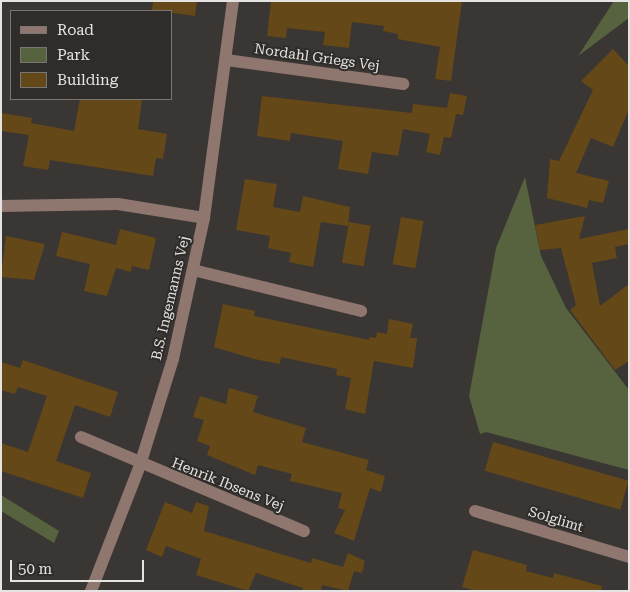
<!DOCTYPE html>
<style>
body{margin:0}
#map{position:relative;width:630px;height:592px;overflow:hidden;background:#393633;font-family:"Roboto Serif",serif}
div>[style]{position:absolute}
.green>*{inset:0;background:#57633e}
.building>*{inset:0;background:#654817;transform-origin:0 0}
.minor>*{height:12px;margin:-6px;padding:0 6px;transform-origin:6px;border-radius:6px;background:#8f766f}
span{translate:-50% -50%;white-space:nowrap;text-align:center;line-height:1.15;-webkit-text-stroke:4px #2f2c29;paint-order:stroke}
.street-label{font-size:14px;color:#e6e4e2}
.frame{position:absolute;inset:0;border:2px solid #e6e4e2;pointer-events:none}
.legend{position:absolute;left:10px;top:10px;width:162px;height:90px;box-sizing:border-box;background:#2f2c29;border:1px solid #787673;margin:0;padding:6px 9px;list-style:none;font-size:15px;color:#e6e4e2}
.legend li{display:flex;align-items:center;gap:10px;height:25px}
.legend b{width:25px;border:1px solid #787673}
.scale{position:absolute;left:10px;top:560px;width:134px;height:22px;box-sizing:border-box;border:2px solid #e6e4e2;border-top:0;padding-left:6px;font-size:15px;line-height:18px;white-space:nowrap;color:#e6e4e2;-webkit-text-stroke:4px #2f2c29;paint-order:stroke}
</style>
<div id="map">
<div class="green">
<div style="clip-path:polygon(614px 1px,629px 1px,629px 18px,578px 56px)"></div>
<div style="clip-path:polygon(525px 177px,541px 256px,566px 308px,629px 390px,629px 470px,486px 432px,480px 434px,469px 396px,496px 248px)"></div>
<div style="clip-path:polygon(1px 495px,59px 531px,54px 543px,1px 511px)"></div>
</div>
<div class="building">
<div style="clip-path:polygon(153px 1px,197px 1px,195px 16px,152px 10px)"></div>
<div style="clip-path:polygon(271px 1px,462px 1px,451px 81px,435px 79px,440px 47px,398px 39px,398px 34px,383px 31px,384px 26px,352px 22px,349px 48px,323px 45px,325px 32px,287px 28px,286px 38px,267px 36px)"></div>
<div style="clip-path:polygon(613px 49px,629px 66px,629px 109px,613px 147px,591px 138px,576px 173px,609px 181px,603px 203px,589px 200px,587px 208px,547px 198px,550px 159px,559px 161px,593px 90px,581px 81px)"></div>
<div style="clip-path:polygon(450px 93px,467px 96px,463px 115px,456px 114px,451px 138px,444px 137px,440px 155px,426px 152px,430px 134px,403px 129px,398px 156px,372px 152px,368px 174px,338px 169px,343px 141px,291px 133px,290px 141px,257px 136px,262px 96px,412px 113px,413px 104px,447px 108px)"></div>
<div style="clip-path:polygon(80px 99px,142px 99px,138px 129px,167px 134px,163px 159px,156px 158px,153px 176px,50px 160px,48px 170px,23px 166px,29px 135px,1px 131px,1px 113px,32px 118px,31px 123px,74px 131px)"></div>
<div style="clip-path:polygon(245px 179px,277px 184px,273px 207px,300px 212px,303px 196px,350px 207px,348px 226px,321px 222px,313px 267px,289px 262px,291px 253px,268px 248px,270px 236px,236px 230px)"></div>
<div style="clip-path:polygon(585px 216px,579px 239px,629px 229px,629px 244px,615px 247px,617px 258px,592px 263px,600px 306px,629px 284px,629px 361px,615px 370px,570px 310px,576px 305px,561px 248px,540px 250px,535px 225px)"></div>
<div style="left:401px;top:217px;width:23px;height:48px;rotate:10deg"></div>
<div style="left:349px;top:222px;width:22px;height:41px;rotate:10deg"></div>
<div style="clip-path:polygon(120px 229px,156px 238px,149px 270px,132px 266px,131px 272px,116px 268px,107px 296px,84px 291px,90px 264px,56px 256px,62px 232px,116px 245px)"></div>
<div style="clip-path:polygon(6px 236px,45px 244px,34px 280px,1px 277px)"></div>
<div style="clip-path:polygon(223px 304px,255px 311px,254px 316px,369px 340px,369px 337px,376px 338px,377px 332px,387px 334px,389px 319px,413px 324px,410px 338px,417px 338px,413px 368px,374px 361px,365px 414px,345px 409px,351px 378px,336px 375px,337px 369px,281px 357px,280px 364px,254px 359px,214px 347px)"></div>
<div style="clip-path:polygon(23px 360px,118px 392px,110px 417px,75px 405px,56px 461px,91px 473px,83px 498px,1px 471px,1px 443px,28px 452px,47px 396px,18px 387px,15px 394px,1px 390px,1px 362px,20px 368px)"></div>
<div style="clip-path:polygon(229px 388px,258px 396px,253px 412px,306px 428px,302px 442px,369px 460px,366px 470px,385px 476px,381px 492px,370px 488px,354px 541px,334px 533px,345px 510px,338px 508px,342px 493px,290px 481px,292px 474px,258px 465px,255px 475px,207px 455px,210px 446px,197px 441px,204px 420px,193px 417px,200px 396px,226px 404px)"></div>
<div style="left:493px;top:442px;width:141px;height:30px;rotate:16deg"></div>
<div style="clip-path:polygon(165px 502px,192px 513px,196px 502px,209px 506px,204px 531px,311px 563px,312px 558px,343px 567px,348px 553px,365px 561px,362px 573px,354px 571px,348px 591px,322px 585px,321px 591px,302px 591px,303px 588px,256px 573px,248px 591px,196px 575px,201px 559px,166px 546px,162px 557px,146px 550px)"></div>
<div style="clip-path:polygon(473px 550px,527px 565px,526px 571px,553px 578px,554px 573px,602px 586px,601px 591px,476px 591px,462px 587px)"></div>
</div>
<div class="minor">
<div style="left:226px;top:60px;width:179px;rotate:7.7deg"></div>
<div style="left:1px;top:206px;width:117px;rotate:-1deg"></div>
<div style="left:118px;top:204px;width:87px;rotate:9.2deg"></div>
<div style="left:193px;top:270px;width:173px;rotate:13.7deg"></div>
<div style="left:81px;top:437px;width:242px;rotate:22.9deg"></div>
<div style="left:475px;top:511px;width:161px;rotate:16.6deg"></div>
<div style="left:91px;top:591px;width:135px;rotate:-68.7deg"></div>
<div style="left:140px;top:465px;width:111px;rotate:-72.7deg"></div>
<div style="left:173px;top:359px;width:144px;rotate:-77.6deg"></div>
<div style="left:204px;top:218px;width:219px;rotate:-82.4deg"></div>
</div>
<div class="street-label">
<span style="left:317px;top:57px;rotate:8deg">Nordahl Griegs Vej</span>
<span style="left:170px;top:298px;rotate:-77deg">B.S. Ingemanns Vej</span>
<span style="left:228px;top:484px;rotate:22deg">Henrik Ibsens Vej</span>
<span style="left:556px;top:519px;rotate:17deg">Solglimt</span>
</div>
<div class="frame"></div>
<ul class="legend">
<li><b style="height:6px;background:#8f766f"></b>Road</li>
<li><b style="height:14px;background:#57633e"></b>Park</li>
<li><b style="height:14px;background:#654817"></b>Building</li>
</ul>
<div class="scale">50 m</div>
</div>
